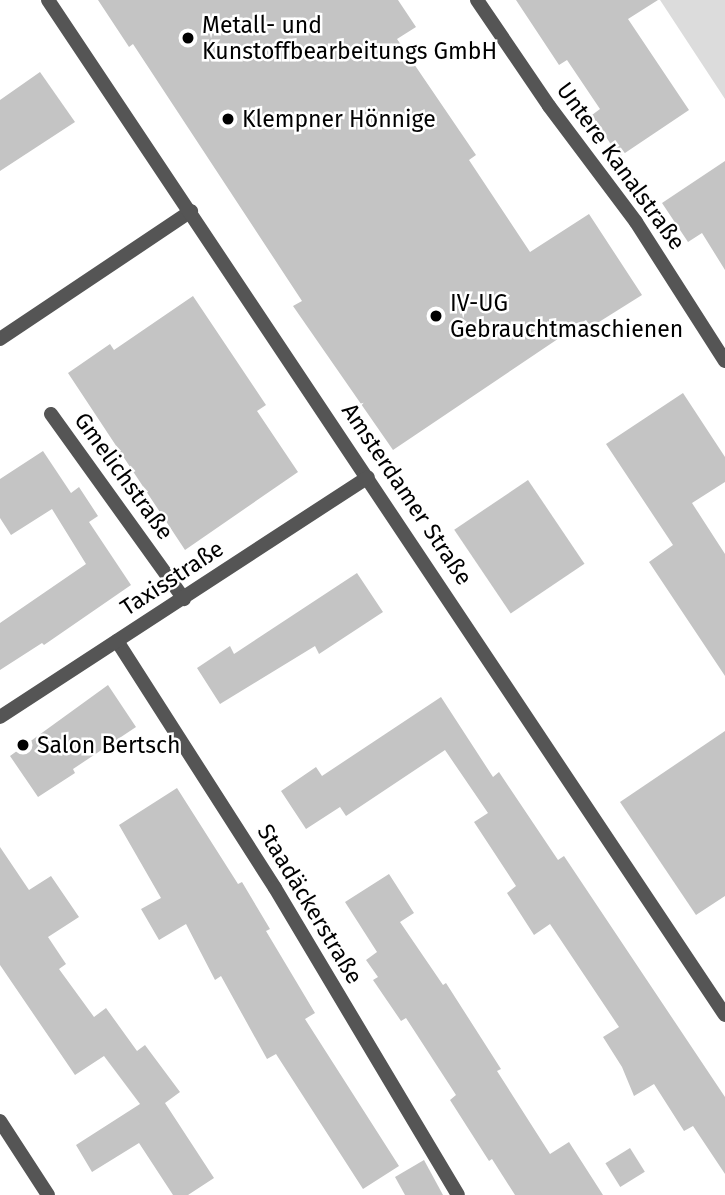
<!DOCTYPE html>
<meta charset="utf-8">
<style>
body{margin:0}
#map{position:relative;width:725px;height:1195px;overflow:hidden;background:#fff;font-family:"Fira Sans",sans-serif}
div>[style]{position:absolute}
.green>*{inset:0;background:#dcdcdc}
.building>*{inset:0;background:#c4c4c4;transform-origin:0 0}
.service>*{height:14px;margin:-7px;padding:0 7px;transform-origin:7px;border-radius:7px;background:#555}
.minor>*{height:14px;margin:-7px;padding:0 7px;transform-origin:7px;border-radius:7px;background:#555}
.tertiary>*{height:14px;margin:-7px;padding:0 7px;transform-origin:7px;border-radius:7px;background:#555}
.dots>*{width:19px;height:19px;translate:-50% -50%;box-sizing:border-box;border:4px solid #fff;border-radius:50%}
span{translate:-50% -50%;white-space:nowrap;text-align:center;line-height:1.15;-webkit-text-stroke:5px #fff;paint-order:stroke}
.poi-label{font-size:23px;color:#000}
.left{translate:0 -50%;text-align:left}
.street-label{font-size:23px;color:#000}
</style>
<div id="map">
<div class="green">
<div style="clip-path:polygon(660px 0,725px 0,725px 99px)"></div>
</div>
<div class="building">
<div style="clip-path:polygon(98px 0,398px 0,416px 27px,397px 39px,476px 155px,469px 160px,530px 252px,589px 214px,642px 295px,591px 327px,586px 320px,393px 450px,293px 306px,302px 301px,133px 44px,129px 47px)"></div>
<div style="clip-path:polygon(516px 0,658px 0,628px 19px,689px 110px,619px 157px,592px 115px,600px 109px,567px 60px,559px 65px)"></div>
<div style="clip-path:polygon(40px 72px,75px 122px,0 171px,0 100px)"></div>
<div style="clip-path:polygon(725px 161px,725px 270px,702px 233px,688px 242px,662px 203px)"></div>
<div style="clip-path:polygon(193px 296px,266px 405px,257px 411px,298px 472px,185px 550px,68px 373px,110px 344px,114px 350px)"></div>
<div style="clip-path:polygon(683px 393px,725px 457px,725px 482px,692px 503px,725px 554px,725px 676px,649px 562px,673px 545px,606px 444px)"></div>
<div style="clip-path:polygon(43px 451px,71px 493px,79px 487px,98px 516px,89px 522px,131px 585px,44px 645px,42px 643px,0 670px,0 623px,86px 564px,52px 509px,11px 535px,0 518px,0 479px)"></div>
<div style="left:528px;top:480px;width:101px;height:89px;rotate:56deg"></div>
<div style="clip-path:polygon(357px 573px,383px 612px,319px 654px,315px 646px,220px 704px,197px 668px,230px 646px,234px 654px)"></div>
<div style="clip-path:polygon(108px 685px,136px 727px,73px 769px,75px 773px,38px 797px,10px 756px)"></div>
<div style="clip-path:polygon(441px 697px,493px 777px,499px 772px,558px 860px,564px 856px,725px 1097px,725px 1174px,693px 1126px,684px 1131px,654px 1084px,634px 1096px,622px 1067px,603px 1037px,619px 1027px,550px 924px,534px 935px,507px 893px,516px 886px,474px 822px,488px 813px,445px 750px,346px 816px,340px 807px,306px 829px,281px 791px,316px 767px,322px 776px)"></div>
<div style="clip-path:polygon(725px 731px,725px 896px,696px 915px,620px 802px)"></div>
<div style="clip-path:polygon(177px 788px,238px 884px,242px 882px,270px 929px,266px 931px,315px 1013px,305px 1019px,399px 1166px,363px 1189px,276px 1054px,267px 1059px,221px 976px,215px 980px,186px 924px,159px 940px,141px 909px,161px 898px,119px 825px)"></div>
<div style="clip-path:polygon(0 847px,29px 890px,51px 876px,79px 917px,48px 937px,66px 964px,59px 969px,94px 1017px,106px 1008px,137px 1051px,145px 1045px,180px 1092px,165px 1103px,214px 1178px,188px 1195px,173px 1195px,139px 1143px,92px 1172px,76px 1145px,140px 1104px,104px 1056px,75px 1075px,0 965px)"></div>
<div style="clip-path:polygon(389px 874px,414px 913px,400px 922px,443px 985px,446px 983px,501px 1069px,497px 1071px,550px 1154px,569px 1142px,603px 1195px,515px 1195px,492px 1159px,489px 1161px,450px 1100px,456px 1095px,406px 1018px,401px 1021px,373px 980px,378px 977px,366px 960px,377px 952px,345px 902px)"></div>
<div style="left:630px;top:1148px;width:28px;height:29px;rotate:58deg"></div>
<div style="clip-path:polygon(424px 1160px,443px 1195px,405px 1195px,395px 1177px)"></div>
</div>
<div class="service">
<div style="left:0;top:339px;width:230px;rotate:-33.8deg"></div>
<div style="left:51px;top:414px;width:228px;rotate:54.3deg"></div>
</div>
<div class="minor">
<div style="left:48px;top:0;width:1220px;rotate:56.3deg"></div>
<div style="left:477px;top:0;width:128px;rotate:55.8deg"></div>
<div style="left:549px;top:106px;width:145px;rotate:53.1deg"></div>
<div style="left:636px;top:222px;width:165px;rotate:57.4deg"></div>
<div style="left:117px;top:641px;width:293px;rotate:57.4deg"></div>
<div style="left:275px;top:888px;width:357px;rotate:59.2deg"></div>
<div style="left:0;top:717px;width:439px;rotate:-33.1deg"></div>
</div>
<div class="tertiary">
<div style="left:0;top:1121px;width:88px;rotate:57deg"></div>
</div>
<div class="dots">
<div style="left:188px;top:38px;background:#000"></div>
<div style="left:228px;top:119px;background:#000"></div>
<div style="left:436px;top:316px;background:#000"></div>
<div style="left:23px;top:745px;background:#000"></div>
</div>
<div class="poi-label">
<span class="left" style="left:202px;top:38px">Metall- und<br>Kunstoffbearbeitungs GmbH</span>
<span class="left" style="left:242px;top:119px">Klempner Hönnige</span>
<span class="left" style="left:450px;top:316px">IV-UG<br>Gebrauchtmaschienen</span>
<span class="left" style="left:37px;top:745px">Salon Bertsch</span>
</div>
<div class="street-label">
<span style="left:621px;top:166px;rotate:54deg">Untere Kanalstraße</span>
<span style="left:124px;top:476px;rotate:54deg">Gmelichstraße</span>
<span style="left:407px;top:494px;rotate:56deg">Amsterdamer Straße</span>
<span style="left:172px;top:578px;rotate:-33deg">Taxisstraße</span>
<span style="left:310px;top:904px;rotate:59deg">Staadäckerstraße</span>
</div>
</div>
